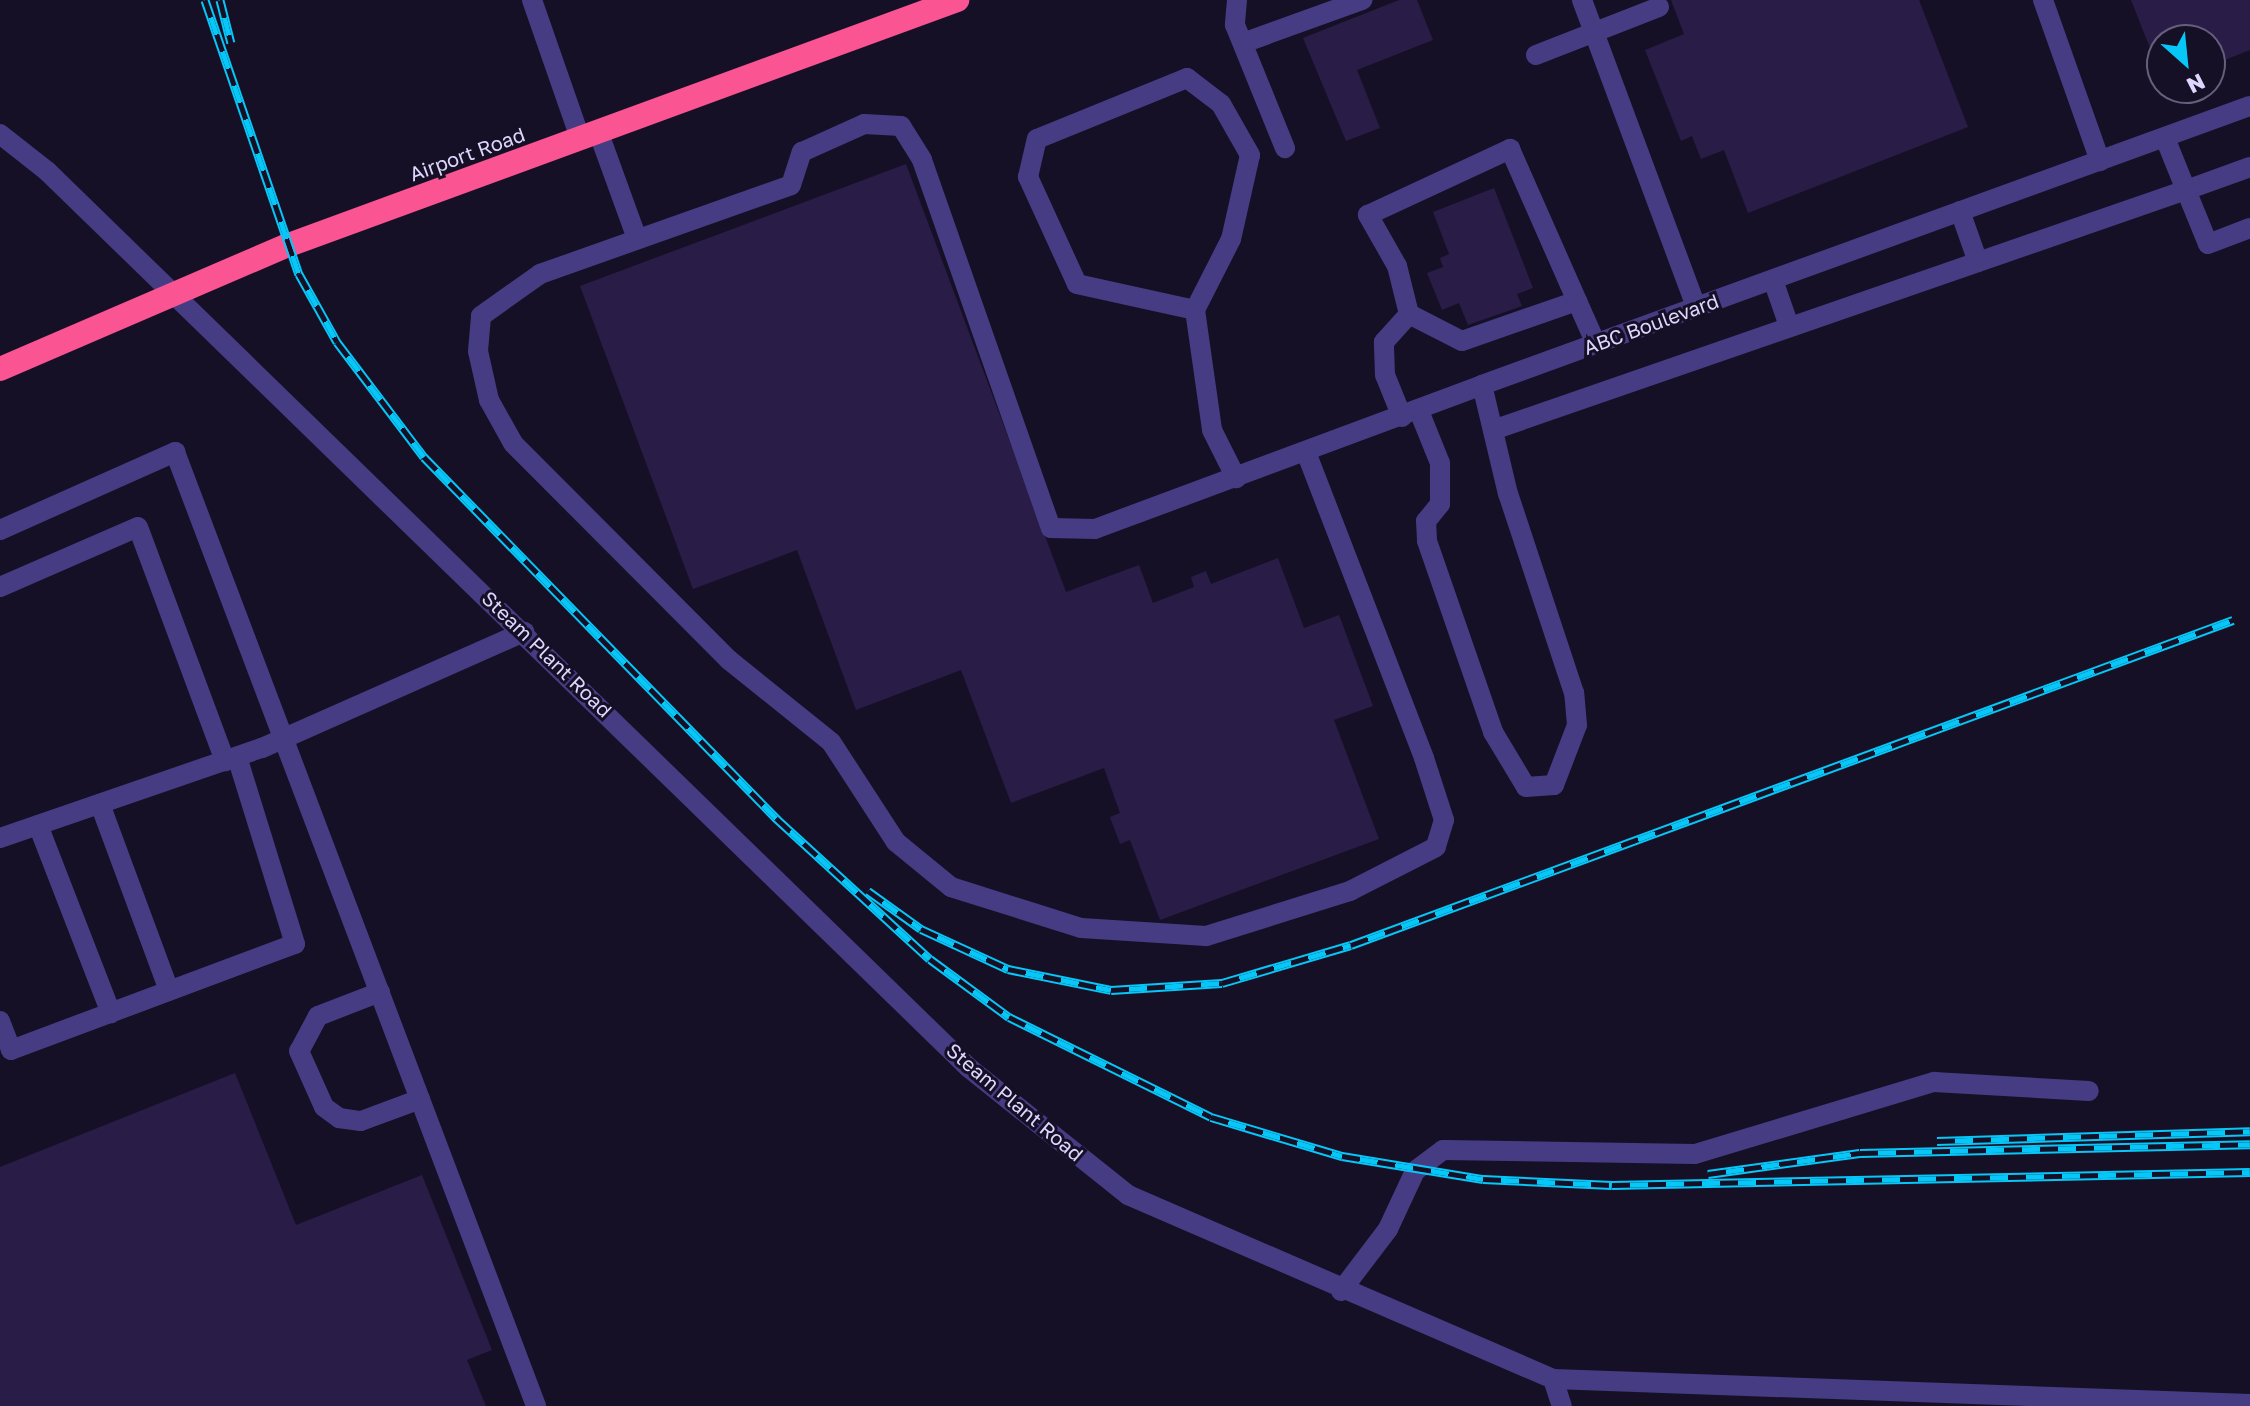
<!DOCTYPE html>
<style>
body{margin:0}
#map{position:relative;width:2250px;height:1406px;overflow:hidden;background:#161026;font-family:"Golos Text",sans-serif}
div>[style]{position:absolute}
.building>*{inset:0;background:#291c46}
.minor>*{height:20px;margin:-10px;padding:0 10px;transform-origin:10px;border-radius:10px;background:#463c84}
.highway>*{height:24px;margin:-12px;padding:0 12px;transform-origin:12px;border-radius:12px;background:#fa5493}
.rail>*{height:9px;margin-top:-4.5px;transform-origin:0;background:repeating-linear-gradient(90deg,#161026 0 18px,#07c7f8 0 36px);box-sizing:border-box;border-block:2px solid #07c7f8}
span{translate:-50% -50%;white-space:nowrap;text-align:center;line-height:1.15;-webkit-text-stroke:6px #161026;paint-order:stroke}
.street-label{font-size:20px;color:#dfd6fe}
.north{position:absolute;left:2146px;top:24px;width:80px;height:80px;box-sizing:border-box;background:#161026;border:2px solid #665f7c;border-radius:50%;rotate:153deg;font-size:22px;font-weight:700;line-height:32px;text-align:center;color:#dfd6fe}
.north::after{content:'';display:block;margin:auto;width:28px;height:36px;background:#07c7f8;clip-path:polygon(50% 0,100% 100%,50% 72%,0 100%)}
</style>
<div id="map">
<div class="building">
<div style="clip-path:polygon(1399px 0,1417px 0,1433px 40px,1357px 70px,1380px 128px,1346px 141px,1303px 38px)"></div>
<div style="clip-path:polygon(1671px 0,1919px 0,1968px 127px,1748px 213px,1724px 150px,1701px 159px,1692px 136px,1681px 141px,1645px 50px,1684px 34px)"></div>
<div style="clip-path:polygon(2131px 0,2250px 0,2250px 50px,2210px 66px,2210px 40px,2162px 40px,2161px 76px)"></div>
<div style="clip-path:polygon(906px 164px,1066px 592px,1139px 565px,1153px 603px,1194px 587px,1191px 577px,1206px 571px,1211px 584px,1278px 558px,1304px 628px,1339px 615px,1373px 706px,1334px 720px,1379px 839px,1160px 920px,1130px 840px,1120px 844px,1110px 817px,1120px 813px,1104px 768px,1011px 803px,961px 670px,856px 710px,797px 550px,693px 589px,580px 286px)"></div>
<div style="clip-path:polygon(1494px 188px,1533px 288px,1517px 294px,1522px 306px,1468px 325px,1459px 303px,1442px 310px,1427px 273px,1443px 267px,1440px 258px,1449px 254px,1433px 212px)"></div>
<div style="clip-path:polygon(235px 1073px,296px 1225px,422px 1175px,492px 1350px,467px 1360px,486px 1406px,0 1406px,0 1167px)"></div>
</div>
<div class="minor">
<div style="left:532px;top:0;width:146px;rotate:70.8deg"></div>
<div style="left:1237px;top:0;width:25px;rotate:95deg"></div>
<div style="left:1235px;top:25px;width:133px;rotate:67.9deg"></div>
<div style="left:1582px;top:0;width:327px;rotate:69.6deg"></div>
<div style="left:2043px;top:0;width:171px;rotate:70.5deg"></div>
<div style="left:1243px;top:43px;width:127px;rotate:-19.9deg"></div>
<div style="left:1536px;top:55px;width:132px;rotate:-21.3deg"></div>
<div style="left:598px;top:131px;width:115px;rotate:70.1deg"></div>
<div style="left:0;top:134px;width:60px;rotate:38.2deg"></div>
<div style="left:47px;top:171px;width:1286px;rotate:44.21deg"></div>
<div style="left:969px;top:1068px;width:203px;rotate:38.6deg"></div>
<div style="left:1128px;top:1195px;width:463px;rotate:23.4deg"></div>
<div style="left:1553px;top:1379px;width:697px;rotate:2.05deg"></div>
<div style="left:2250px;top:167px;width:68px;rotate:160.2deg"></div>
<div style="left:2186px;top:190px;width:58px;rotate:67.8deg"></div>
<div style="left:2208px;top:244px;width:45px;rotate:-20.9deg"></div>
<div style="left:1960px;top:211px;width:54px;rotate:70.6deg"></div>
<div style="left:1773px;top:280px;width:49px;rotate:70.8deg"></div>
<div style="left:1195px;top:310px;width:121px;rotate:-167.6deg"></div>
<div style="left:1077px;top:284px;width:118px;rotate:-114.6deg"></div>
<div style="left:1028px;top:177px;width:39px;rotate:-77deg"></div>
<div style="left:1037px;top:139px;width:162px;rotate:-22.1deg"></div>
<div style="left:1187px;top:78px;width:43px;rotate:37.4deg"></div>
<div style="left:1221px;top:104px;width:59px;rotate:60.4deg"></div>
<div style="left:1250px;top:155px;width:86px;rotate:102.7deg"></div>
<div style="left:1231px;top:239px;width:80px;rotate:116.9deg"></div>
<div style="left:1195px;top:310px;width:121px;rotate:81.9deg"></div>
<div style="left:1212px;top:430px;width:54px;rotate:63.4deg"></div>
<div style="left:1409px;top:314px;width:59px;rotate:27deg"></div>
<div style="left:1462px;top:341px;width:122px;rotate:-19.2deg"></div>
<div style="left:1419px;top:411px;width:56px;rotate:68deg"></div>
<div style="left:1440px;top:463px;width:41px;rotate:90deg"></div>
<div style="left:1440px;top:504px;width:22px;rotate:129deg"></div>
<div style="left:1426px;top:521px;width:20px;rotate:87deg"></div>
<div style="left:1427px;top:541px;width:202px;rotate:70.9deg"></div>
<div style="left:1493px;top:732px;width:64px;rotate:59deg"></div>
<div style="left:1526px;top:787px;width:28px;rotate:-4deg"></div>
<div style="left:1554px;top:785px;width:64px;rotate:-69deg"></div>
<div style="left:1577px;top:725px;width:32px;rotate:-95deg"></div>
<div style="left:1574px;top:693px;width:210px;rotate:-108.3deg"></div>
<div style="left:1508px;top:494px;width:112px;rotate:-103.4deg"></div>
<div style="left:1402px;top:417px;width:45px;rotate:-112deg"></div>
<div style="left:1385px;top:375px;width:33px;rotate:-92deg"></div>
<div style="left:1384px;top:342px;width:38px;rotate:-48deg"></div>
<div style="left:1409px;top:314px;width:49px;rotate:-104deg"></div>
<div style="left:1397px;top:266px;width:59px;rotate:-119.6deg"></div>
<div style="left:1368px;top:215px;width:157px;rotate:-24.9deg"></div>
<div style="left:1510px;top:149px;width:213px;rotate:66.2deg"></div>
<div style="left:1493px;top:430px;width:733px;rotate:-19.1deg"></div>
<div style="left:2186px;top:190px;width:56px;rotate:-112deg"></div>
<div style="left:1306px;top:452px;width:328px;rotate:68.9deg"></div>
<div style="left:1424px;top:758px;width:65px;rotate:72.1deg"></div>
<div style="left:1444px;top:820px;width:28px;rotate:107deg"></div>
<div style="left:1436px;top:847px;width:97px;rotate:152.9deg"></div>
<div style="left:1350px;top:891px;width:151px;rotate:162.6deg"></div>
<div style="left:1206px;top:936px;width:125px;rotate:-176.3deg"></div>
<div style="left:1081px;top:928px;width:136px;rotate:-162.5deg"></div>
<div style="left:951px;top:887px;width:71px;rotate:-140.7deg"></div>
<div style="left:896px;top:842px;width:119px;rotate:-123deg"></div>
<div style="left:831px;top:742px;width:131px;rotate:-141.2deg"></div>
<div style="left:729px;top:660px;width:306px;rotate:-134.9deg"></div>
<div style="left:513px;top:443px;width:49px;rotate:-119.2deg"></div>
<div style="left:489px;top:400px;width:50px;rotate:-102.7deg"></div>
<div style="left:478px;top:351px;width:35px;rotate:-85deg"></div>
<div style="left:481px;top:316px;width:72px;rotate:-35.4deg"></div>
<div style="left:540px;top:274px;width:266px;rotate:-19.5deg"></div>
<div style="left:791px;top:185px;width:35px;rotate:-72deg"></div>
<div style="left:802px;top:152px;width:68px;rotate:-24.3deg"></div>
<div style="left:864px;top:124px;width:37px;rotate:3deg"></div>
<div style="left:901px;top:126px;width:40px;rotate:58deg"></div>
<div style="left:922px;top:160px;width:390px;rotate:70.7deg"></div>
<div style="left:1051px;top:528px;width:44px;rotate:1.3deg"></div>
<div style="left:1095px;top:529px;width:413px;rotate:-20.4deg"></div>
<div style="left:1482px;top:385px;width:817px;rotate:-19.97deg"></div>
<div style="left:0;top:530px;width:192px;rotate:-24deg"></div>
<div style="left:175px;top:452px;width:1020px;rotate:69.27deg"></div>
<div style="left:0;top:587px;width:150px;rotate:-23.5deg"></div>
<div style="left:138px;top:527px;width:250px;rotate:69.6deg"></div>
<div style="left:100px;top:804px;width:199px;rotate:69.7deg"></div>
<div style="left:38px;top:825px;width:202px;rotate:68.8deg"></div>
<div style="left:0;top:838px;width:277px;rotate:-19deg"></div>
<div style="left:262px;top:748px;width:287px;rotate:-23.9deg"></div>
<div style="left:380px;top:992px;width:66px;rotate:158.8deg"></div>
<div style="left:318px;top:1016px;width:40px;rotate:118deg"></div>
<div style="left:299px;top:1051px;width:61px;rotate:65.9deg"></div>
<div style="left:324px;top:1107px;width:19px;rotate:36deg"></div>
<div style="left:339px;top:1118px;width:22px;rotate:8deg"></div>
<div style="left:361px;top:1121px;width:63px;rotate:-20.4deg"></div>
<div style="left:0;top:1021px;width:31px;rotate:69deg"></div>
<div style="left:11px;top:1050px;width:303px;rotate:-20.5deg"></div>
<div style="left:295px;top:944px;width:196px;rotate:-107.2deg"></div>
<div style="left:1341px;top:1291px;width:78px;rotate:-52.8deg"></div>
<div style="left:1388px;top:1229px;width:64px;rotate:-65deg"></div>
<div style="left:1415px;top:1171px;width:35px;rotate:-37deg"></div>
<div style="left:1443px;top:1150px;width:252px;rotate:0.9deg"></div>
<div style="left:1695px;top:1154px;width:250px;rotate:-16.8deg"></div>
<div style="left:1934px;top:1082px;width:155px;rotate:3.3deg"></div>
<div style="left:1553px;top:1379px;width:28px;rotate:72deg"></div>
</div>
<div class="highway">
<div style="left:0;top:369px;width:311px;rotate:-23.3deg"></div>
<div style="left:286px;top:246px;width:715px;rotate:-20.13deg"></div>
</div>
<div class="rail">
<div style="left:205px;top:0;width:290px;rotate:71.1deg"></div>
<div style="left:299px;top:274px;width:78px;rotate:60.8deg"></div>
<div style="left:337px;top:342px;width:144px;rotate:52.9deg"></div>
<div style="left:424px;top:457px;width:506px;rotate:45.72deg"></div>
<div style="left:777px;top:819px;width:207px;rotate:42.5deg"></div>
<div style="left:930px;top:959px;width:98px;rotate:36.3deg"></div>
<div style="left:1009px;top:1017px;width:225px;rotate:26.3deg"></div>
<div style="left:1211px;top:1117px;width:137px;rotate:16.6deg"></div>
<div style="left:1342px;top:1156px;width:143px;rotate:9.3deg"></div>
<div style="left:1483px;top:1179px;width:129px;rotate:2.7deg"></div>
<div style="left:1612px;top:1185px;width:638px;rotate:-1.17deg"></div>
<div style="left:220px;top:0;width:44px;rotate:75.7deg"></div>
<div style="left:868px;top:891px;width:65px;rotate:35.6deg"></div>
<div style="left:921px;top:929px;width:96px;rotate:24.7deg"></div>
<div style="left:1008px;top:969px;width:105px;rotate:11.5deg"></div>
<div style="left:1111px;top:990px;width:111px;rotate:-3.6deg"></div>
<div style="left:1222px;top:983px;width:134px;rotate:-16.4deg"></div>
<div style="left:1351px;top:945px;width:940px;rotate:-20.23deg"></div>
<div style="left:1937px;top:1141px;width:313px;rotate:-1.8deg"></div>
<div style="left:1708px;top:1174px;width:153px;rotate:-7.9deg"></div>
<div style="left:1860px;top:1153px;width:390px;rotate:-1.3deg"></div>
</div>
<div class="street-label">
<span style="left:467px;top:154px;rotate:-20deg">Airport Road</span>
<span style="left:1651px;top:324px;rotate:-20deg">ABC Boulevard</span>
<span style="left:547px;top:654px;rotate:44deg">Steam Plant Road</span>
<span style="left:1015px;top:1102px;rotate:40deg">Steam Plant Road</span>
</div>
<div class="north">N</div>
</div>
